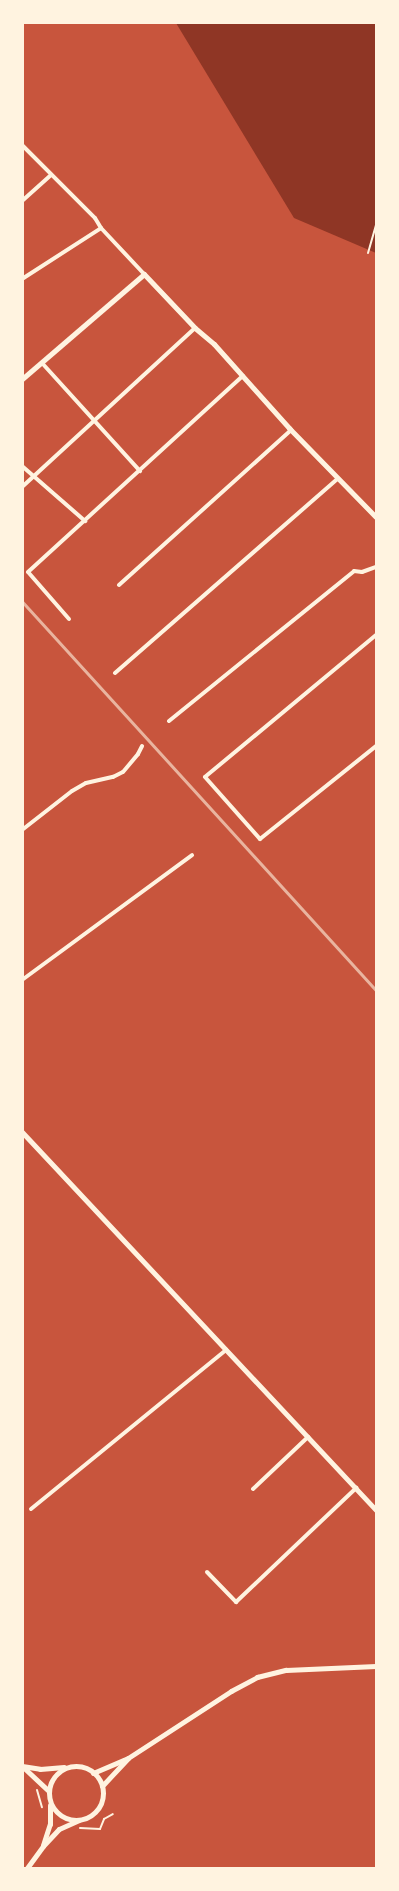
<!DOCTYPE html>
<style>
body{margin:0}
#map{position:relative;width:399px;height:1891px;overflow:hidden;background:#c8553d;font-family:Jost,sans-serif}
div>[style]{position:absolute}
.water>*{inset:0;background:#8f3625}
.path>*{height:2px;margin:-1px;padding:0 1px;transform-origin:1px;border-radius:1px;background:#fff3e0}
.minor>*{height:4px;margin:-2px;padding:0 2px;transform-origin:2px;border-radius:2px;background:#fff3e0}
.tertiary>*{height:5px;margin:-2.5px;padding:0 2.5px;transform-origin:2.5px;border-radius:2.5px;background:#fff3e0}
.tertiary>.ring{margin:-2.5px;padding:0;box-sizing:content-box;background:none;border:5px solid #fff3e0;border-radius:50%}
.rail>*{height:2.5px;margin:-1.25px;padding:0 1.25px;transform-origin:1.25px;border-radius:1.25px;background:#e9b49f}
span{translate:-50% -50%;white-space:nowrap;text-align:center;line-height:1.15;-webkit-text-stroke:4.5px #fff3e0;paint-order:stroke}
.frame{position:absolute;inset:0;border:24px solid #fff3e0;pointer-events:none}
</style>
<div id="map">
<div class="water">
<div style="clip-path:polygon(176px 23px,376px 23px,376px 253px,294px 218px)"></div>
</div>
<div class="path">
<div style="left:368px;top:253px;width:29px;rotate:-74deg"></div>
<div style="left:37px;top:1790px;width:18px;rotate:74deg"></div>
<div style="left:80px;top:1828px;width:20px;rotate:3deg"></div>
<div style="left:100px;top:1829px;width:11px;rotate:-68deg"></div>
<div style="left:104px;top:1819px;width:10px;rotate:-29deg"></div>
</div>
<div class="minor">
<div style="left:22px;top:145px;width:103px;rotate:45deg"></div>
<div style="left:95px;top:218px;width:12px;rotate:59deg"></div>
<div style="left:101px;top:228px;width:63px;rotate:46.9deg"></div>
<div style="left:22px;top:201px;width:39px;rotate:-42deg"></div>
<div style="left:22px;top:279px;width:94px;rotate:-32.8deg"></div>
<div style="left:42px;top:363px;width:146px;rotate:47.8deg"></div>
<div style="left:22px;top:466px;width:84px;rotate:41.1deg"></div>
<div style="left:22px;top:487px;width:235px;rotate:-42.6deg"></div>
<div style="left:119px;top:585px;width:232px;rotate:-42deg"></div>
<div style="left:69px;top:619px;width:62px;rotate:-131.1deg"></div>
<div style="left:28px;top:572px;width:291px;rotate:-42.4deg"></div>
<div style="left:376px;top:635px;width:222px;rotate:140.3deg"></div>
<div style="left:205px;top:777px;width:83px;rotate:48.4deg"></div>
<div style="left:260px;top:839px;width:149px;rotate:-38.7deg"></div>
<div style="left:115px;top:673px;width:295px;rotate:-41.1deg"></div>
<div style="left:169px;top:721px;width:238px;rotate:-39deg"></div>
<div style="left:354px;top:571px;width:8px;rotate:7deg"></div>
<div style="left:362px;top:572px;width:15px;rotate:-20deg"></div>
<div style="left:22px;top:830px;width:63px;rotate:-38deg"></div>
<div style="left:72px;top:791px;width:16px;rotate:-30deg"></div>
<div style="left:86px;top:783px;width:28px;rotate:-13deg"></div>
<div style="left:113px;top:777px;width:11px;rotate:-27deg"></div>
<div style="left:123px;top:772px;width:23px;rotate:-50deg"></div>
<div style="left:138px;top:754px;width:9px;rotate:-63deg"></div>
<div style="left:22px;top:980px;width:211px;rotate:-36.3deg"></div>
<div style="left:253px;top:1489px;width:76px;rotate:-43.4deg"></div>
<div style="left:31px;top:1509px;width:252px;rotate:-39.2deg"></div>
<div style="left:207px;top:1572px;width:42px;rotate:46deg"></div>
<div style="left:236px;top:1602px;width:166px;rotate:-43.5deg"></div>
</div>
<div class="tertiary">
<div style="left:22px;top:379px;width:161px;rotate:-40.7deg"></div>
<div style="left:144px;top:274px;width:74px;rotate:46.6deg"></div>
<div style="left:195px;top:328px;width:25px;rotate:40deg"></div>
<div style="left:214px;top:344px;width:113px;rotate:48.2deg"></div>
<div style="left:289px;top:428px;width:124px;rotate:45.7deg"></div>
<div style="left:22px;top:1132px;width:518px;rotate:46.88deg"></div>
<div style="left:22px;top:1766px;width:18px;rotate:9deg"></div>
<div style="left:40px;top:1769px;width:24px;rotate:-5deg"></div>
<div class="ring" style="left:49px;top:1766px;width:49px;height:49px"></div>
<div style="left:23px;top:1767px;width:35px;rotate:43deg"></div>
<div style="left:93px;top:1773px;width:38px;rotate:-23deg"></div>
<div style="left:128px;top:1758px;width:123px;rotate:-33deg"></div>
<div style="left:231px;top:1691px;width:30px;rotate:-28deg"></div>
<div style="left:257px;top:1677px;width:30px;rotate:-14deg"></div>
<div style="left:286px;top:1670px;width:90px;rotate:-2.5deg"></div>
<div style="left:102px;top:1786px;width:37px;rotate:-47deg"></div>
<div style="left:43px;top:1845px;width:22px;rotate:-72deg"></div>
<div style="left:50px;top:1824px;width:19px;rotate:-90deg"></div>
<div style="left:27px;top:1868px;width:27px;rotate:-54deg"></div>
<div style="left:43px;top:1846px;width:23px;rotate:-47deg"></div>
<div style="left:59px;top:1829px;width:22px;rotate:-24deg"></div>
</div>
<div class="rail">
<div style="left:22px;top:601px;width:526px;rotate:47.7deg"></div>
</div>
<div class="frame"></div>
</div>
